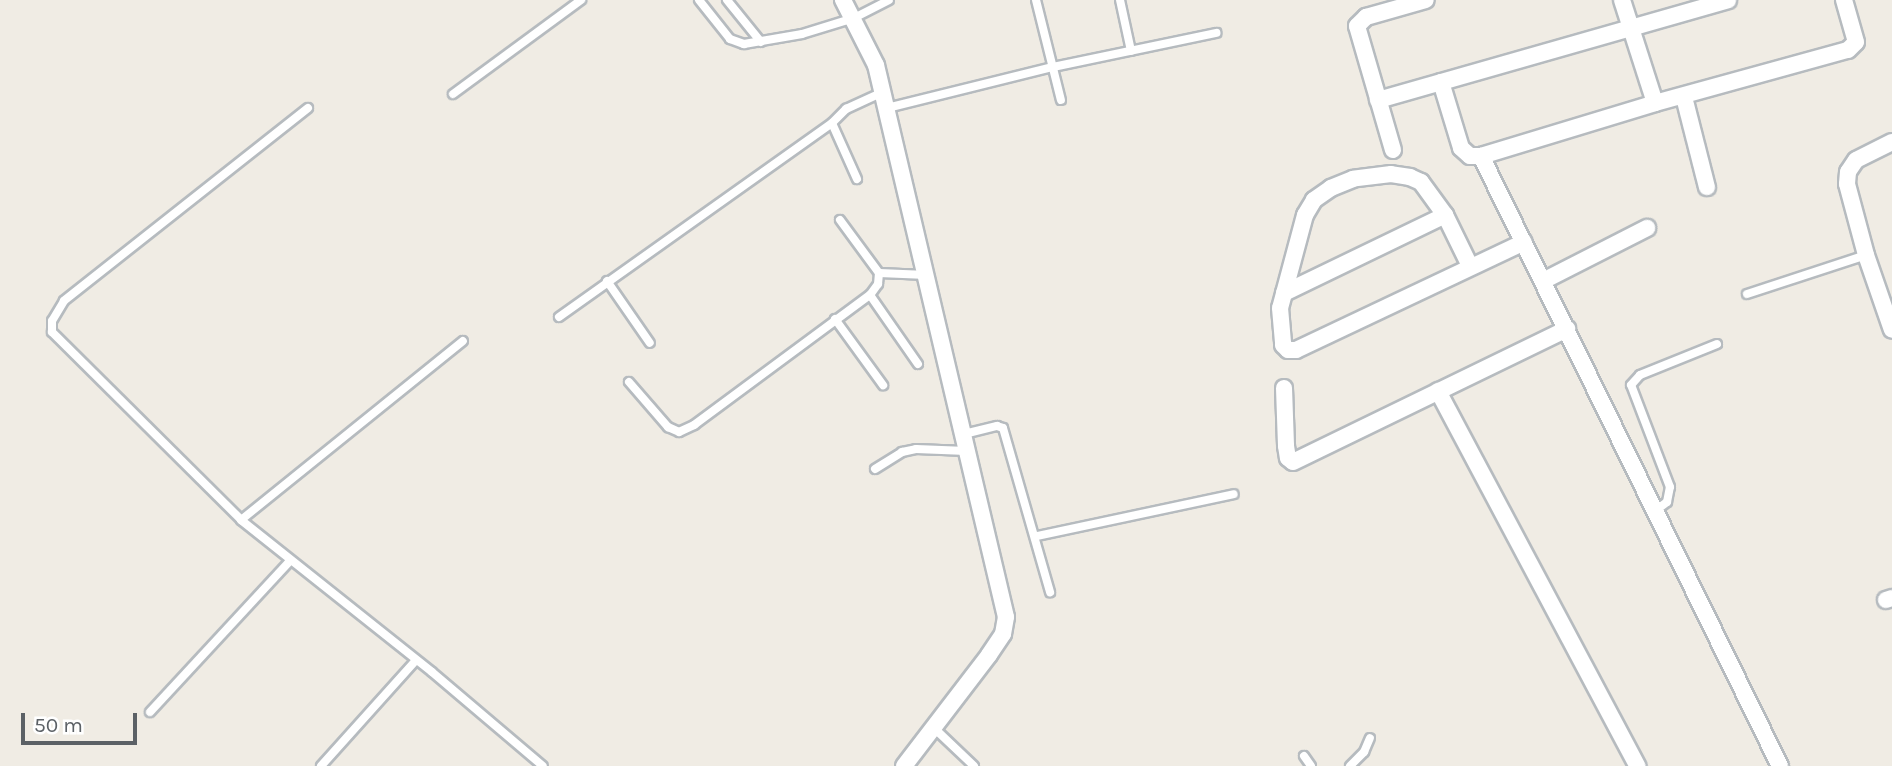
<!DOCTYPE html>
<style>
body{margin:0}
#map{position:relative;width:1892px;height:766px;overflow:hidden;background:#f0ece4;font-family:Karla,sans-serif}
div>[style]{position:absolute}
.roads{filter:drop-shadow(2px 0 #b6bbbf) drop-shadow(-2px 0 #b6bbbf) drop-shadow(0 2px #b6bbbf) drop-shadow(0 -2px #b6bbbf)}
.service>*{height:8px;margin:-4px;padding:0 4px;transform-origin:4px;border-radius:4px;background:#fff}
.minor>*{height:16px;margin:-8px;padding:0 8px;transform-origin:8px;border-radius:8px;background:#fff}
span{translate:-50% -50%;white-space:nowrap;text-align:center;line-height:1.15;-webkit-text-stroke:6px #fff;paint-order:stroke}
.scale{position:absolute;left:21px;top:713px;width:116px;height:32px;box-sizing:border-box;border:4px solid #5c6166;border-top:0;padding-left:9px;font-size:21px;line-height:24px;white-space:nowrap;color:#5c6166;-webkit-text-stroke:5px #fff;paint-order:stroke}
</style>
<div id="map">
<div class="roads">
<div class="service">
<div style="left:699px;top:0;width:50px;rotate:51.5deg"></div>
<div style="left:730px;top:39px;width:15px;rotate:20deg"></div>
<div style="left:744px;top:44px;width:59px;rotate:-9.8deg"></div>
<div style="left:802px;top:34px;width:54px;rotate:-17.1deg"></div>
<div style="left:854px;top:18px;width:39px;rotate:-27deg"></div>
<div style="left:727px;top:0;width:54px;rotate:51deg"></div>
<div style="left:1036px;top:0;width:103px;rotate:76deg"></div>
<div style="left:1120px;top:0;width:52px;rotate:77.8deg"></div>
<div style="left:453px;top:94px;width:159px;rotate:-36.3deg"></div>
<div style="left:308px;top:108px;width:311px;rotate:141.7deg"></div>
<div style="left:64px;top:301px;width:23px;rotate:121deg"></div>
<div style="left:52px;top:321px;width:11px;rotate:90deg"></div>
<div style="left:52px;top:332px;width:267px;rotate:44.8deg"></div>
<div style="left:241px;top:520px;width:244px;rotate:38.5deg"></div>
<div style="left:432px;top:672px;width:145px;rotate:40.3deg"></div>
<div style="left:887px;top:108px;width:171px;rotate:-13.9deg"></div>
<div style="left:1053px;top:67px;width:167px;rotate:-11.8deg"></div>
<div style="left:857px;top:179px;width:61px;rotate:-114.1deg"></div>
<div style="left:832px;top:123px;width:20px;rotate:-45deg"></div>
<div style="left:846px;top:109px;width:41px;rotate:-24.7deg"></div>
<div style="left:840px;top:220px;width:66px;rotate:53.7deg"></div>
<div style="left:879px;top:273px;width:11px;rotate:95deg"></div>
<div style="left:878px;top:284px;width:14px;rotate:126deg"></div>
<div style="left:870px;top:295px;width:84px;rotate:55.2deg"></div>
<div style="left:879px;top:273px;width:48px;rotate:2.4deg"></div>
<div style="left:607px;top:281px;width:75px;rotate:55.3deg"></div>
<div style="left:1747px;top:294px;width:125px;rotate:-18.1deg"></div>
<div style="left:559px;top:317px;width:335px;rotate:-35.4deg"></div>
<div style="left:835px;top:319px;width:82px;rotate:54deg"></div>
<div style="left:629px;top:382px;width:60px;rotate:49.1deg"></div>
<div style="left:668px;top:427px;width:12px;rotate:24deg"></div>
<div style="left:679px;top:432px;width:17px;rotate:-25deg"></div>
<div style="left:694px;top:425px;width:219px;rotate:-36.5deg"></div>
<div style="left:964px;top:434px;width:34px;rotate:-14deg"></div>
<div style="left:997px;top:426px;width:6px;rotate:18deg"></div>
<div style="left:1003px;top:428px;width:171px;rotate:74deg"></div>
<div style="left:875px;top:469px;width:32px;rotate:-32deg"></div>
<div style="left:902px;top:452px;width:14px;rotate:-12deg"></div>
<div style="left:916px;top:449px;width:51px;rotate:2.2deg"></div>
<div style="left:1655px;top:511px;width:15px;rotate:-37deg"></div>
<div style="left:1667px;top:502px;width:15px;rotate:-79deg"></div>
<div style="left:1670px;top:487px;width:109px;rotate:-110.9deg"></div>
<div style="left:1631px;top:385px;width:13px;rotate:-48deg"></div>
<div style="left:1640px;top:375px;width:83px;rotate:-21.9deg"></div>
<div style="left:241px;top:520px;width:285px;rotate:-38.9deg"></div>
<div style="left:1037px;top:536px;width:201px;rotate:-12deg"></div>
<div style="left:150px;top:712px;width:207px;rotate:-47.2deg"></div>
<div style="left:934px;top:728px;width:55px;rotate:43.5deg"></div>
<div style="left:1304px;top:756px;width:12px;rotate:55deg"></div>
<div style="left:321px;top:766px;width:142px;rotate:-48.1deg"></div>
<div style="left:1350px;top:766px;width:20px;rotate:-45deg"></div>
<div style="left:1364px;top:752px;width:15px;rotate:-67deg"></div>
</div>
<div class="minor">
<div style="left:843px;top:0;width:73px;rotate:63.1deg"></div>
<div style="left:876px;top:65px;width:567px;rotate:76.75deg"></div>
<div style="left:1006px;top:617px;width:17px;rotate:100deg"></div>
<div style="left:1003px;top:634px;width:25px;rotate:124deg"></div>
<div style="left:989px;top:655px;width:140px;rotate:127.4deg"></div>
<div style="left:1622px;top:0;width:108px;rotate:72.2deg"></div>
<div style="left:1441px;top:82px;width:69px;rotate:73.1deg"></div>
<div style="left:1461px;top:148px;width:12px;rotate:42deg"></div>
<div style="left:1470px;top:156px;width:11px"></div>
<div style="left:1481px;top:156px;width:182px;rotate:-16.9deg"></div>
<div style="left:1655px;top:103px;width:200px;rotate:-15.4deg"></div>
<div style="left:1848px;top:50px;width:11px;rotate:-45deg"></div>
<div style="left:1856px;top:42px;width:44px;rotate:-105.9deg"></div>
<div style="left:1684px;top:97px;width:93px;rotate:75.7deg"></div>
<div style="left:1378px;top:100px;width:364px;rotate:-15.9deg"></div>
<div style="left:1892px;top:142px;width:40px;rotate:153.4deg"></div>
<div style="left:1856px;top:160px;width:14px;rotate:124deg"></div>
<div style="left:1848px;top:172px;width:12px;rotate:95deg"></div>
<div style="left:1847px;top:184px;width:73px;rotate:75deg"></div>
<div style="left:1866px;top:255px;width:79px;rotate:70.9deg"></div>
<div style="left:1393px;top:150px;width:129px;rotate:-106.2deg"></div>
<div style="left:1357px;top:26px;width:13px;rotate:-45deg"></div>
<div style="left:1366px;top:17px;width:62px;rotate:-15.8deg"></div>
<div style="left:1481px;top:156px;width:679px;rotate:63.89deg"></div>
<div style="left:1470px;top:266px;width:57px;rotate:-116.1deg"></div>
<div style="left:1445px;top:215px;width:41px;rotate:-126deg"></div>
<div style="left:1421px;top:182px;width:12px;rotate:-156deg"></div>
<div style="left:1410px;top:177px;width:19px;rotate:-171deg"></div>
<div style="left:1391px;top:174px;width:38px;rotate:173deg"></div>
<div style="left:1353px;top:179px;width:24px;rotate:158deg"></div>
<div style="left:1331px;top:188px;width:21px;rotate:145deg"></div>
<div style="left:1314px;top:200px;width:17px;rotate:121deg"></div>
<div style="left:1305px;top:215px;width:96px;rotate:105deg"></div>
<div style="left:1280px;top:308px;width:37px;rotate:85deg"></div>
<div style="left:1283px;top:345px;width:7px;rotate:45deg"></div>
<div style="left:1288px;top:350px;width:8px"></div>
<div style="left:1296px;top:350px;width:252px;rotate:-25.3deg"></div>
<div style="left:1543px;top:281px;width:117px;rotate:-27deg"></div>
<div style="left:1284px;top:293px;width:179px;rotate:-25.8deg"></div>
<div style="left:1284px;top:388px;width:58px;rotate:88deg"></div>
<div style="left:1286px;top:446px;width:12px;rotate:81deg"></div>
<div style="left:1288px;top:458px;width:6px;rotate:39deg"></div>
<div style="left:1293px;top:462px;width:305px;rotate:-25.9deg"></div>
<div style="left:1438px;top:391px;width:425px;rotate:62deg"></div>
<div style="left:1886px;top:600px;width:6px;rotate:-18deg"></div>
</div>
</div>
<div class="scale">50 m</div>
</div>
